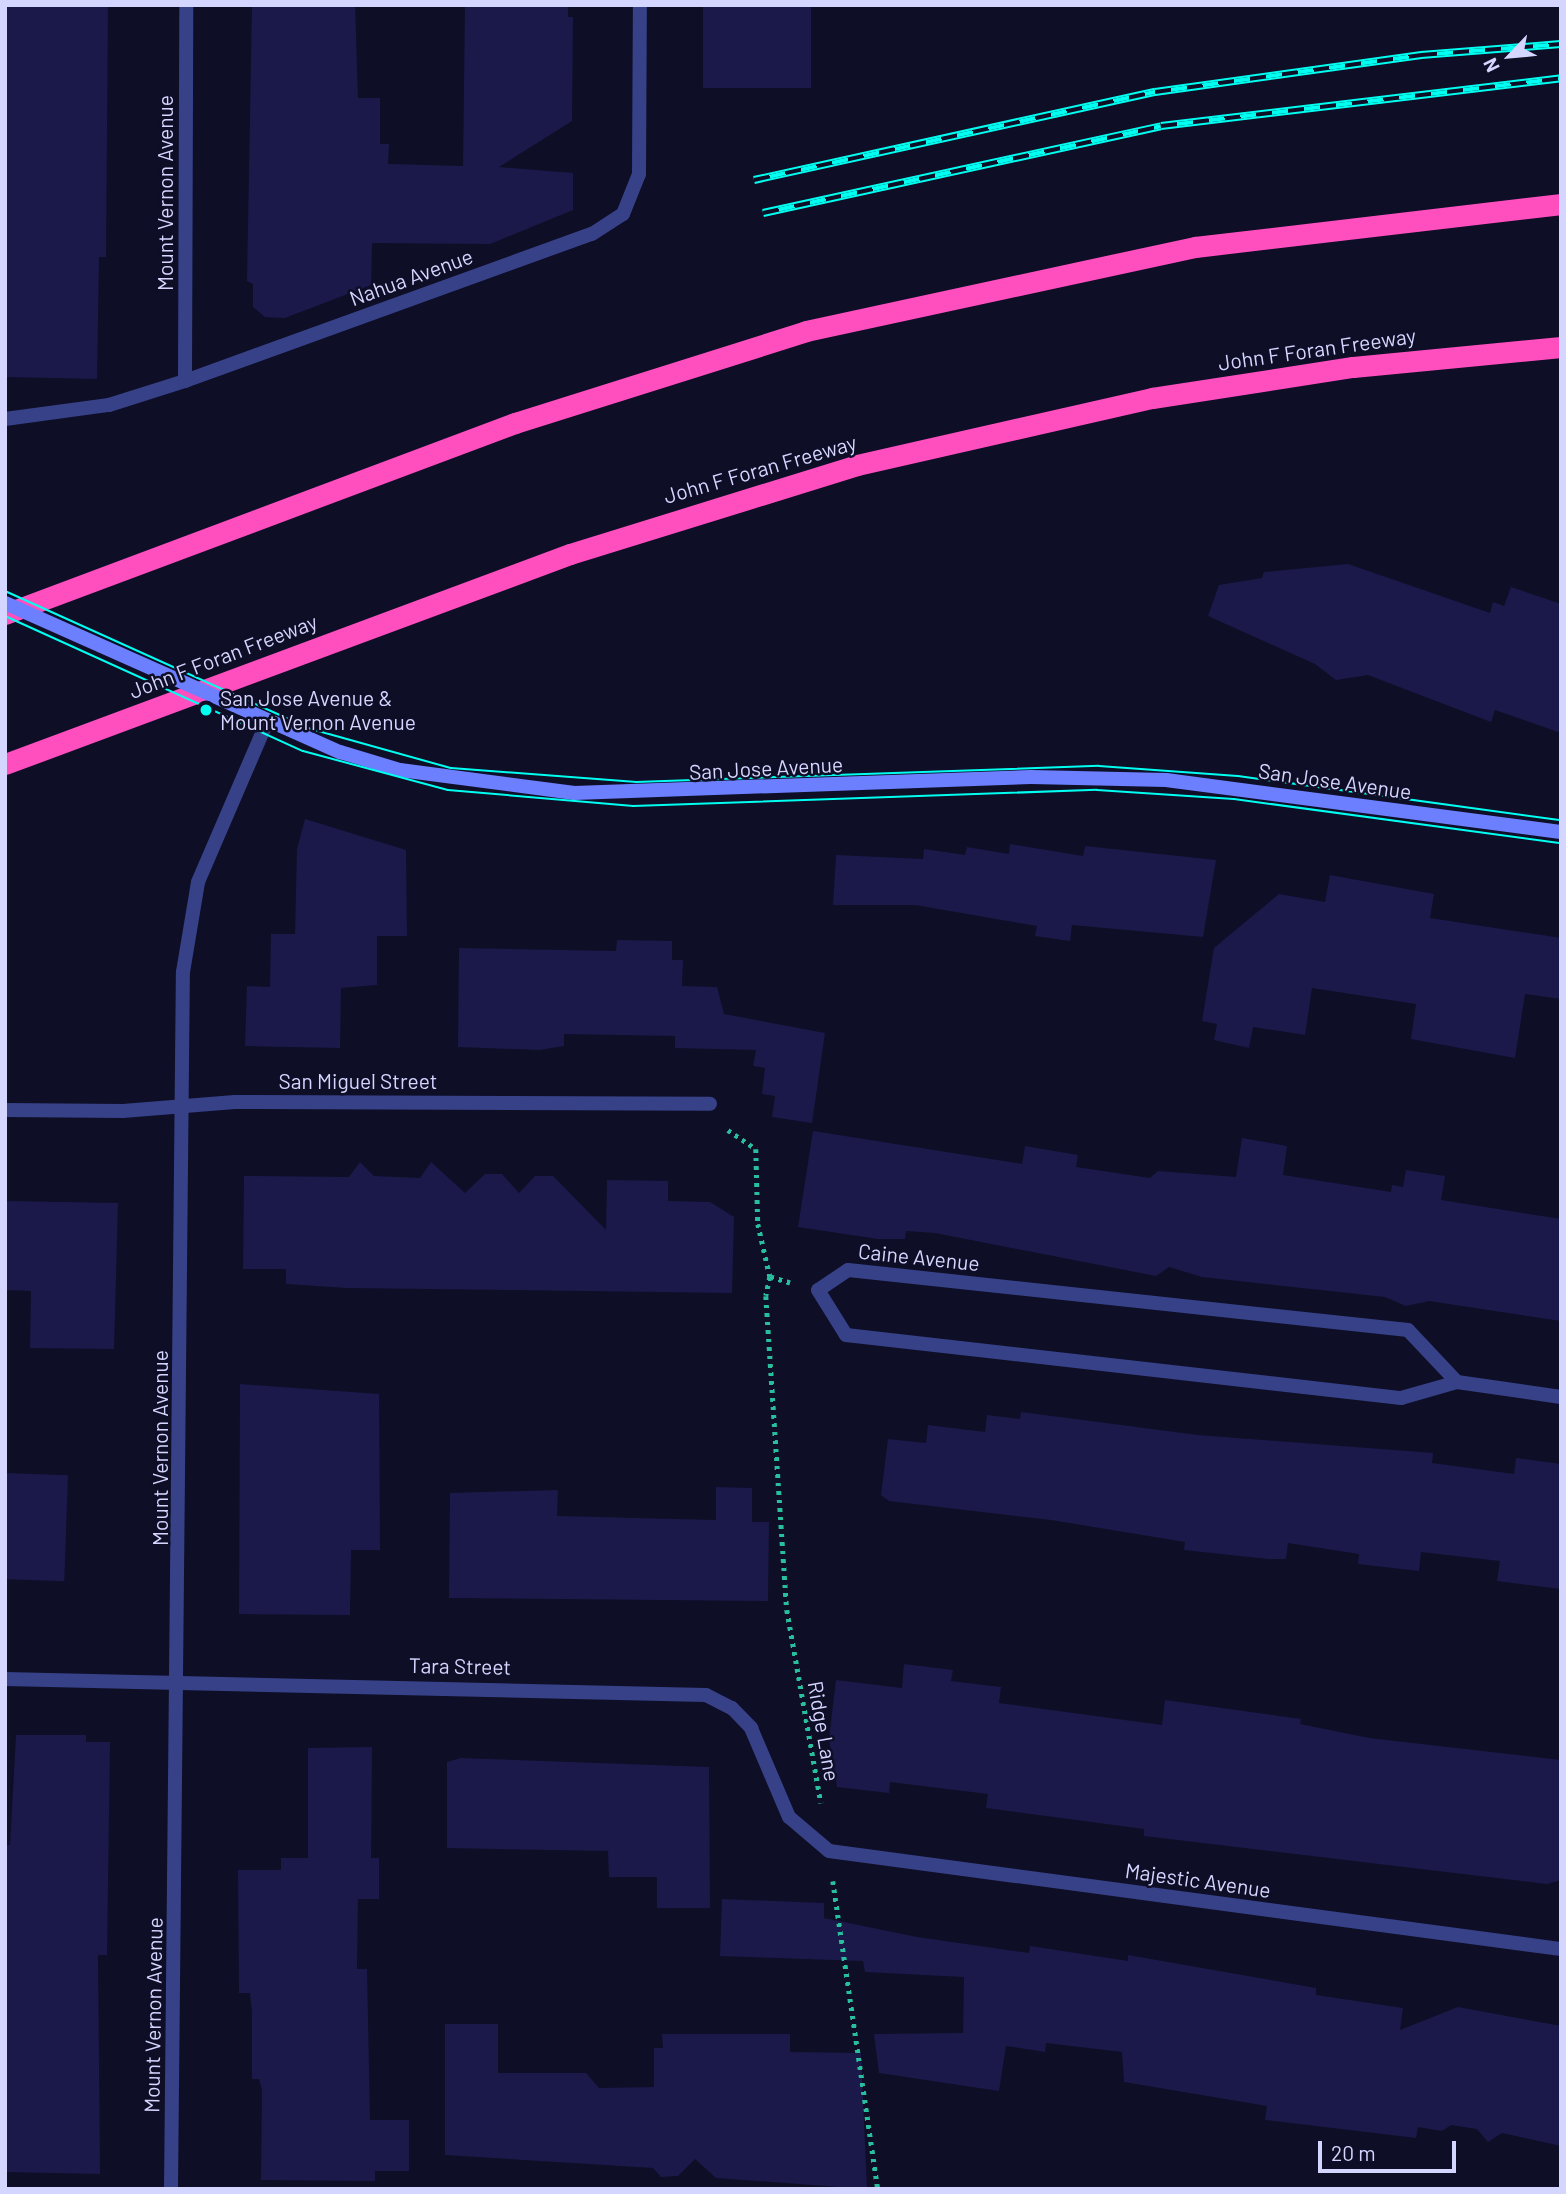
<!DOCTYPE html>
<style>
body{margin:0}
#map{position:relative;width:1566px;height:2194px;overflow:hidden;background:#0e0e27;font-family:Barlow,sans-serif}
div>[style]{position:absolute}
.building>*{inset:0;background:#1b1949;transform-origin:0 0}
.path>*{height:4.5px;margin-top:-2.25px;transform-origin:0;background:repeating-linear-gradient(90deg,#29be9e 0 3.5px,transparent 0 8.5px)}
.minor>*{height:14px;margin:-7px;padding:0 7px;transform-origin:7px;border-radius:7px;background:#374188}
.secondary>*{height:14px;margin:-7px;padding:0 7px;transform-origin:7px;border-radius:7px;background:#6b7fff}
.motorway>*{height:21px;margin:-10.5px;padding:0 10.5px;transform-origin:10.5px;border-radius:10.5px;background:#ff4fbf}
.tram>*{height:2px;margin:-1px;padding:0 1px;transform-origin:1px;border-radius:1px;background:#00fff0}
.rail>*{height:8px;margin-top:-4px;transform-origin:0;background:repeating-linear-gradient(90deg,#0e0e27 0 16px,#00fff0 0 32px);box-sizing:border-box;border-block:2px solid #00fff0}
.secondary-bridge>*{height:14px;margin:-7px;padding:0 7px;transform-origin:7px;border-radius:7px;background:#6b7fff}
.dots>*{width:19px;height:19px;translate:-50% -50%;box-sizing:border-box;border:4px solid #0e0e27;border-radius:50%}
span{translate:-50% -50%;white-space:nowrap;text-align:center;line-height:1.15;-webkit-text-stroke:5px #0e0e27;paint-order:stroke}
.street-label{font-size:21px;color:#d4d6ff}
.poi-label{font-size:21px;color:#d4d6ff}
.left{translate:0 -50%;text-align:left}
.frame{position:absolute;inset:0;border:7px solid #d4d6ff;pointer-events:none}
.north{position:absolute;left:1475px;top:21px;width:70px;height:70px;-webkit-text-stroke:5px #0e0e27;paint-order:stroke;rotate:244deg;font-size:19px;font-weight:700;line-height:28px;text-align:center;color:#d4d6ff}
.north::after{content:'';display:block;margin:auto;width:24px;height:32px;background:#d4d6ff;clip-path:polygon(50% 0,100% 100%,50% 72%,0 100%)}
.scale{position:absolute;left:1318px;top:2141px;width:138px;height:32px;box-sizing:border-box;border:4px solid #d4d6ff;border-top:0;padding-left:9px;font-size:21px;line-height:24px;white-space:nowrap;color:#d4d6ff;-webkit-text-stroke:5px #0e0e27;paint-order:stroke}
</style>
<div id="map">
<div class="building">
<div style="clip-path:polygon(5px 5px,108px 5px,106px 257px,99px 257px,97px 379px,5px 377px)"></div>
<div style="clip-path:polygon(252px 5px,355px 5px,358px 98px,380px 98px,380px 144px,389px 144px,388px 164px,463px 166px,465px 5px,568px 5px,568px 17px,573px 17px,572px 121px,499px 167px,573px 173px,573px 210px,490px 244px,372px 243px,371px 285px,285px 318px,265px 317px,253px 307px,253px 284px,247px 281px)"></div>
<div style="left:703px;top:5px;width:108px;height:83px"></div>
<div style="clip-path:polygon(1348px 564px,1490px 613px,1493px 602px,1504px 606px,1511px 587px,1561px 604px,1561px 733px,1495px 710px,1491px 722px,1368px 675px,1336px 680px,1315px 664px,1208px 616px,1219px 585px,1262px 578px,1264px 572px)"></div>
<div style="clip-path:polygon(305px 819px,406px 850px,407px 936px,377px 936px,377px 985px,341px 988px,340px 1048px,245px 1046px,247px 986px,270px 987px,271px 934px,295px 934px,297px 849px)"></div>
<div style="clip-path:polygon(1010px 844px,1083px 856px,1085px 846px,1216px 860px,1203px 937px,1072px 925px,1070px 941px,1035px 936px,1037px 926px,915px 905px,833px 905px,836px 855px,923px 859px,924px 849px,965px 855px,967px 847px,1009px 854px)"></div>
<div style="clip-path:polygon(1330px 875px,1434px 894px,1430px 918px,1561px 938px,1561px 999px,1525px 994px,1515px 1058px,1411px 1039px,1416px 1004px,1312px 988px,1305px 1035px,1253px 1027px,1249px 1048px,1214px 1040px,1217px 1024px,1202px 1021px,1214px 948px,1279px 894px,1325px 902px)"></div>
<div style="clip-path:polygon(617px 940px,672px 941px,672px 960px,683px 960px,682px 986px,717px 987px,724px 1014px,825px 1033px,812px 1123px,772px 1117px,775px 1096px,762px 1094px,765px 1068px,753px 1066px,756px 1050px,675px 1048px,675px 1036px,564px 1034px,564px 1046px,539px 1050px,458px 1047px,459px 948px,616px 951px)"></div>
<div style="clip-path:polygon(813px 1131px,1022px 1164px,1025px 1146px,1078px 1155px,1076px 1167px,1150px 1178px,1158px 1171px,1236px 1177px,1242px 1138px,1287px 1146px,1283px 1175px,1391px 1192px,1392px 1185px,1403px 1187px,1406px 1170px,1445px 1176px,1441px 1200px,1561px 1219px,1561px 1321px,1429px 1301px,1406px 1306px,1385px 1297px,1202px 1277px,1169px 1267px,1156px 1276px,935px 1233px,906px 1231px,905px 1239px,878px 1239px,798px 1227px)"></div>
<div style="clip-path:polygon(360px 1162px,374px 1176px,420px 1178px,431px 1162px,465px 1193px,485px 1174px,502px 1174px,519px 1193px,535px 1176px,553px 1176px,606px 1230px,607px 1180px,668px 1181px,668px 1201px,710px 1202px,734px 1217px,732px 1293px,347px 1288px,286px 1284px,286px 1269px,243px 1269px,244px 1176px,349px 1177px)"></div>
<div style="clip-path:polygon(5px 1201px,118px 1203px,114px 1349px,30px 1348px,31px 1291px,5px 1290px)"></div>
<div style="clip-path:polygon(240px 1384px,379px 1394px,380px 1550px,351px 1550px,350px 1615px,239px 1614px)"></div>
<div style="clip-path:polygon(1021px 1412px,1198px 1435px,1433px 1453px,1432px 1463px,1514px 1474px,1516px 1458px,1561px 1464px,1561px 1589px,1497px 1581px,1500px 1561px,1421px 1552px,1419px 1571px,1358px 1564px,1359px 1554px,1288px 1543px,1286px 1559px,1268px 1559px,1184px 1550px,1185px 1542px,1051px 1520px,889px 1501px,881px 1495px,888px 1439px,926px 1443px,928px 1425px,985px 1432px,987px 1415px,1020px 1419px)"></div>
<div style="left:5px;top:1473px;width:63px;height:106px;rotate:2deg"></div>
<div style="clip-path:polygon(716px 1487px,752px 1488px,752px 1522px,769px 1522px,768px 1601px,449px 1598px,450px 1493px,558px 1490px,557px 1516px,716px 1520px)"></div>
<div style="clip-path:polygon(904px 1664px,953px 1670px,951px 1681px,1001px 1687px,999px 1703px,1162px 1725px,1165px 1700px,1301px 1719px,1300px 1724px,1369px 1738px,1561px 1760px,1561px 1880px,1547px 1884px,1144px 1836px,1144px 1829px,986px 1808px,988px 1794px,890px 1782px,889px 1793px,837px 1787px,829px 1739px,836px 1680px,902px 1688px)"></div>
<div style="clip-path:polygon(16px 1735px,86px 1735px,86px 1742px,110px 1742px,107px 1955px,98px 1955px,100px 2174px,5px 2172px,5px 1845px,10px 1845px)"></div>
<div style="clip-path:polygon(372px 1747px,371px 1858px,379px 1858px,379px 1899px,358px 1899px,357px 1969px,367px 1969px,370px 2120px,409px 2120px,409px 2171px,375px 2171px,375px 2181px,261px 2180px,262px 2090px,259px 2079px,252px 2079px,252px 2012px,250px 1993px,239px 1993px,238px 1870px,281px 1870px,281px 1858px,308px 1858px,308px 1748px)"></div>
<div style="clip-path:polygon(461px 1758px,709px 1767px,710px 1908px,657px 1908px,657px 1877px,609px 1877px,608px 1851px,447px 1848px,447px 1762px)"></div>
<div style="clip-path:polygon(722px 1899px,824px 1903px,824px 1918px,917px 1937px,1029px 1953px,1030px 1946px,1128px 1961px,1128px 1955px,1316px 1988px,1316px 1995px,1403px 2008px,1400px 2030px,1458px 2007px,1561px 2026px,1561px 2146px,1502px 2133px,1488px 2142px,1477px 2129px,1451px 2125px,1442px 2131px,1418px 2127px,1416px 2138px,1265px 2120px,1267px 2106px,1124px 2082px,1122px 2052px,1046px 2043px,1045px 2052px,1006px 2046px,999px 2091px,879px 2073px,874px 2034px,963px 2033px,964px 1977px,865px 1972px,863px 1961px,720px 1956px)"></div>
<div style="clip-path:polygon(445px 2024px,498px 2024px,498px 2073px,586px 2073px,599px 2088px,654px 2087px,654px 2048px,663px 2048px,662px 2034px,790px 2034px,790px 2052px,861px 2053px,867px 2189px,716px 2178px,695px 2159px,678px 2176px,661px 2177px,653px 2168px,445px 2155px)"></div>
</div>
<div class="path">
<div style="left:728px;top:1130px;width:34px;rotate:34deg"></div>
<div style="left:756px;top:1149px;width:75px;rotate:88.5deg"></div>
<div style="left:758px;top:1224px;width:54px;rotate:77.2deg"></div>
<div style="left:790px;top:1283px;width:21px;rotate:-163deg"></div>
<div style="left:770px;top:1277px;width:19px;rotate:102deg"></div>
<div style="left:766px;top:1296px;width:315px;rotate:86.2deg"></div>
<div style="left:787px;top:1610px;width:196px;rotate:80deg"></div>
<div style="left:833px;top:1881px;width:311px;rotate:81.7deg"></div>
</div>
<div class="minor">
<div style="left:185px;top:381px;width:376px;rotate:-89.8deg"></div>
<div style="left:5px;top:419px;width:105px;rotate:-7.7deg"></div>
<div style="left:109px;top:405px;width:80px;rotate:-17.5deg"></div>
<div style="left:185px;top:381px;width:433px;rotate:-19.9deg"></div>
<div style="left:592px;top:234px;width:37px;rotate:-33deg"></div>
<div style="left:623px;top:214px;width:43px;rotate:-68.2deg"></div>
<div style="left:639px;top:174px;width:169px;rotate:-89.7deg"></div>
<div style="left:5px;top:1110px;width:118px;rotate:0.5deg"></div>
<div style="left:123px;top:1111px;width:112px;rotate:-4.6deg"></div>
<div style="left:235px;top:1102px;width:475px;rotate:0.2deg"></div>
<div style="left:1457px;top:1382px;width:71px;rotate:-133.3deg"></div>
<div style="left:1408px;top:1330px;width:563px;rotate:-173.88deg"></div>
<div style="left:848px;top:1270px;width:36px;rotate:146deg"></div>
<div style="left:818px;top:1290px;width:53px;rotate:58.1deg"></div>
<div style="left:846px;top:1335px;width:559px;rotate:6.48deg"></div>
<div style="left:1401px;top:1398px;width:58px;rotate:-15.9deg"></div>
<div style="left:1457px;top:1382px;width:105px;rotate:8.2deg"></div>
<div style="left:5px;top:1679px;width:701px;rotate:1.31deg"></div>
<div style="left:706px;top:1695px;width:29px;rotate:27deg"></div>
<div style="left:732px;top:1708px;width:28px;rotate:46deg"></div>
<div style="left:751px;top:1728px;width:97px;rotate:66.9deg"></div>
<div style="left:789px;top:1817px;width:52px;rotate:40.4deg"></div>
<div style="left:829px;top:1851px;width:739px;rotate:7.63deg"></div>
<div style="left:171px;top:2189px;width:1217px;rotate:-89.44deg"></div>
<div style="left:183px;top:972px;width:91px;rotate:-80.5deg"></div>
<div style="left:198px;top:882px;width:172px;rotate:-66.7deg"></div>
</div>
<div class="secondary">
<div style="left:340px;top:752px;width:63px;rotate:16.7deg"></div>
<div style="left:400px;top:770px;width:176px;rotate:7.5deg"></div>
<div style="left:574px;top:793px;width:457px;rotate:-2deg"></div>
<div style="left:1031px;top:777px;width:135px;rotate:1.3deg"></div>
<div style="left:1166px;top:780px;width:398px;rotate:7.5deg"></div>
</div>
<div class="motorway">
<div style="left:5px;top:614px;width:545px;rotate:-20.53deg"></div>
<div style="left:515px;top:423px;width:305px;rotate:-17.5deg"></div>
<div style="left:806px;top:331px;width:398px;rotate:-12.2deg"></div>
<div style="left:1195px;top:247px;width:369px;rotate:-6.7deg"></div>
<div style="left:5px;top:764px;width:603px;rotate:-20.39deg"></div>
<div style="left:570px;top:554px;width:300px;rotate:-17.2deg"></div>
<div style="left:857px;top:465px;width:303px;rotate:-12.8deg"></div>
<div style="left:1152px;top:398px;width:203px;rotate:-8.8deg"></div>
<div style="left:1353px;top:367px;width:209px;rotate:-5.5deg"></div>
</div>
<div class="tram">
<div style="left:5px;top:591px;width:336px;rotate:24.3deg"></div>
<div style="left:311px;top:729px;width:145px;rotate:15.6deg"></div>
<div style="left:451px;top:768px;width:186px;rotate:4.3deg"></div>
<div style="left:636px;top:782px;width:463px;rotate:-2deg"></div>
<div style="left:1099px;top:766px;width:139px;rotate:4.1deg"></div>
<div style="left:1238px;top:776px;width:326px;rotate:7.8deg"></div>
<div style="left:5px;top:616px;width:327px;rotate:24.4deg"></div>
<div style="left:303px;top:751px;width:150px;rotate:15.1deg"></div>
<div style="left:448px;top:790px;width:186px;rotate:4.9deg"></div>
<div style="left:633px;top:806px;width:464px;rotate:-2deg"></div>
<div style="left:1097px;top:790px;width:137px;rotate:3.8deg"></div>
<div style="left:1234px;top:799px;width:330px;rotate:7.7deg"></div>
</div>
<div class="rail">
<div style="left:754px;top:180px;width:411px;rotate:-12.4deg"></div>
<div style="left:1155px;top:92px;width:269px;rotate:-7.9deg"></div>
<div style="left:1421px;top:55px;width:140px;rotate:-4.5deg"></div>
<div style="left:763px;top:213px;width:407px;rotate:-12.3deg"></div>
<div style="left:1161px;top:126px;width:403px;rotate:-6.8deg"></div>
</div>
<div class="secondary-bridge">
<div style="left:5px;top:603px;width:367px;rotate:24deg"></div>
</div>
<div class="dots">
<div style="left:206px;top:710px;background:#00fff0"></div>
</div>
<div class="street-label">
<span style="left:165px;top:193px;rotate:-90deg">Mount Vernon Avenue</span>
<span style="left:411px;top:277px;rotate:-20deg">Nahua Avenue</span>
<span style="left:1317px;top:349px;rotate:-8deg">John F Foran Freeway</span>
<span style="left:760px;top:469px;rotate:-16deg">John F Foran Freeway</span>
<span style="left:223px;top:656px;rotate:-21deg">John F Foran Freeway</span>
<span style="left:766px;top:768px;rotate:-3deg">San Jose Avenue</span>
<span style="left:1335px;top:781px;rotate:8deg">San Jose Avenue</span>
<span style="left:358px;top:1081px">San Miguel Street</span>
<span style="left:919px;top:1257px;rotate:6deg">Caine Avenue</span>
<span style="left:160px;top:1448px;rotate:-90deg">Mount Vernon Avenue</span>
<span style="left:460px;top:1666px;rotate:1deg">Tara Street</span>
<span style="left:824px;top:1731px;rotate:80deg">Ridge Lane</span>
<span style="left:1198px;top:1880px;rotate:8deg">Majestic Avenue</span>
<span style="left:153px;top:2015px;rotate:-89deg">Mount Vernon Avenue</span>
</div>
<div class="poi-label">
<span class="left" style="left:220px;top:710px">San Jose Avenue &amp;<br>Mount Vernon Avenue</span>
</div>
<div class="frame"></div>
<div class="north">N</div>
<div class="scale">20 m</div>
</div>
